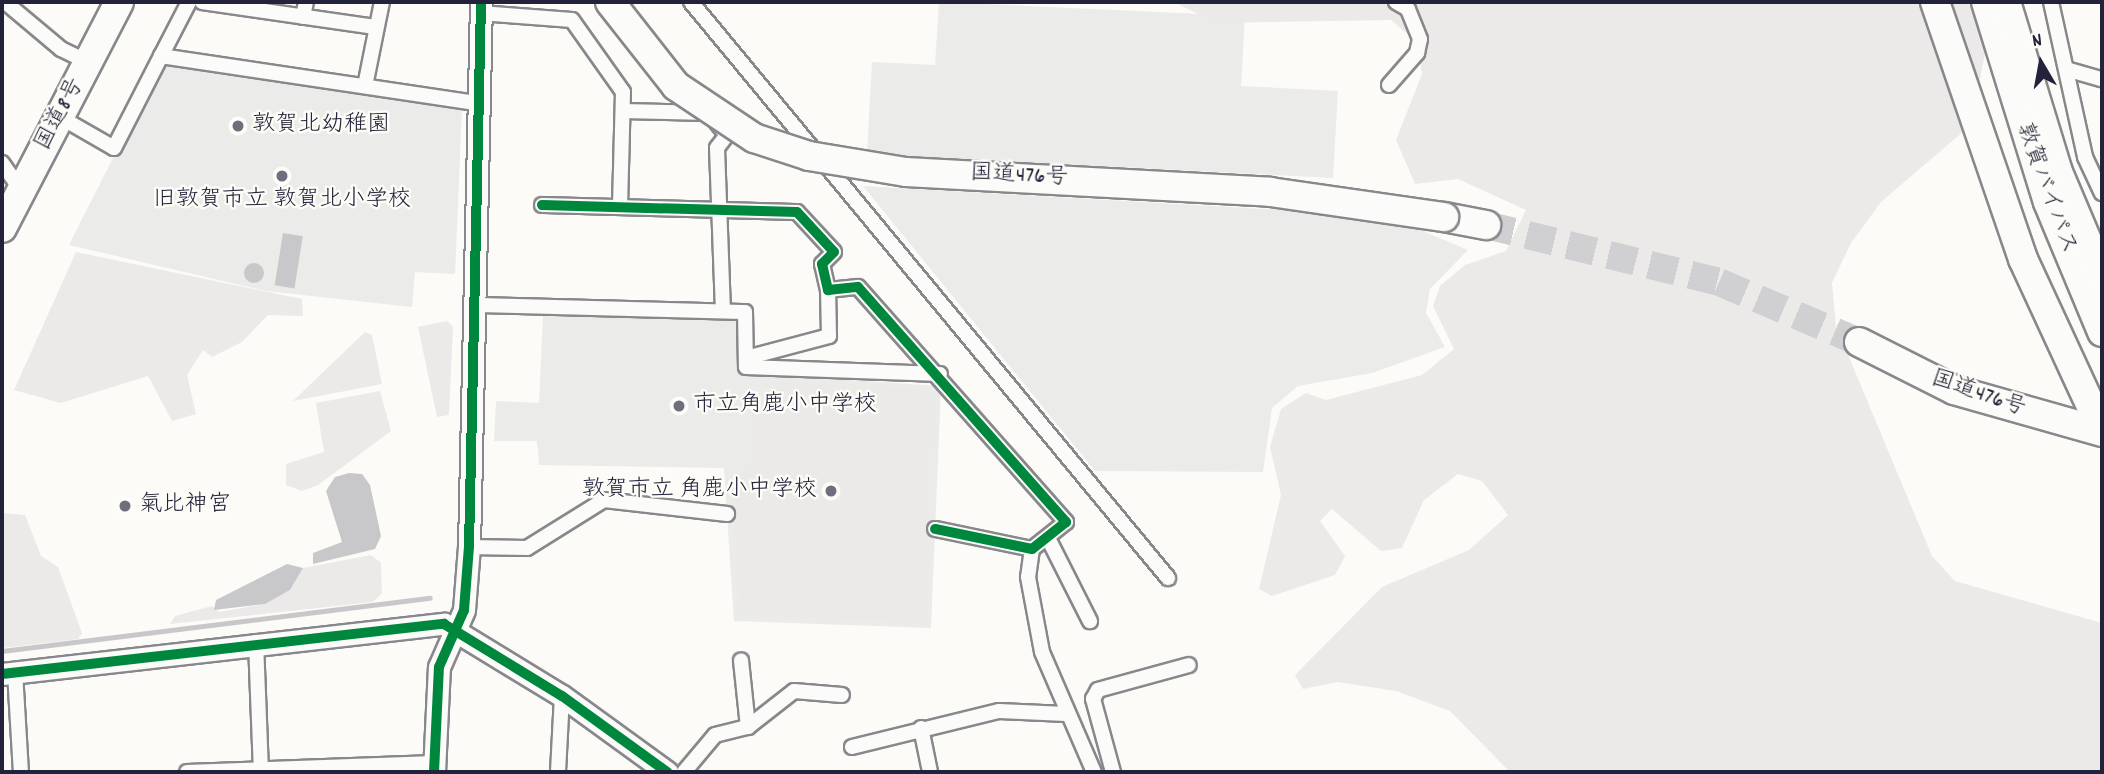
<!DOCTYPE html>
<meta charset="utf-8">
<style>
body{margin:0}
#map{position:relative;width:2104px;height:774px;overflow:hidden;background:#fcfbf8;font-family:Dekko,"Klee One",sans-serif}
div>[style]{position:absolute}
.built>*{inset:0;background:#ebebe9}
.green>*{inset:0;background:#ebeae8}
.water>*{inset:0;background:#c8c8ca;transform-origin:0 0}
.round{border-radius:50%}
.stream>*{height:4.5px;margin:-2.25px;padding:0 2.25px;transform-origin:2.25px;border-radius:2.25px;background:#c8c8ca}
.highway-tunnel>*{height:28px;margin-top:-14px;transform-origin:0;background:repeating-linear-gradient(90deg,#d0d0d2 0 28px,transparent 0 42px)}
.roads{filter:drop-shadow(2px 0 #88888c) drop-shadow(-2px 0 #88888c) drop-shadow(0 2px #88888c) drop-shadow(0 -2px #88888c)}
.street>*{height:14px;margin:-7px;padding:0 7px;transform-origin:7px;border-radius:7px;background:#fbfbf9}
.secondary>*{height:21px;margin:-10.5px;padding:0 10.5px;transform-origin:10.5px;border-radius:10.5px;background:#fbfbf9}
.highway>*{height:28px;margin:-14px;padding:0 14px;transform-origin:14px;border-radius:14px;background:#fbfbf9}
.bridges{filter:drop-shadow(2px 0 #88888c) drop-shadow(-2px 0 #88888c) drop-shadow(0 2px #88888c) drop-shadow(0 -2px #88888c)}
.highway-bridge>*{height:28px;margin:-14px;padding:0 14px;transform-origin:14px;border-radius:14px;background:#fbfbf9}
.cycleway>*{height:10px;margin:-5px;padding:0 5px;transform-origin:5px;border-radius:5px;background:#00873e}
.dots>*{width:19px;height:19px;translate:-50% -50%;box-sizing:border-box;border:4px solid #fdfcf7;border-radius:50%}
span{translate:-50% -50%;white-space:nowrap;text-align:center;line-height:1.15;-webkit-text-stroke:5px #fdfcf7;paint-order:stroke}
.street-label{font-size:23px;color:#22223b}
.poi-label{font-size:23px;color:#22223b}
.left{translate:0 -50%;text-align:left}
.right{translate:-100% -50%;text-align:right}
.frame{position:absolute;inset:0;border:4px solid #22223b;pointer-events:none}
.north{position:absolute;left:2006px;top:28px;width:70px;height:70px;-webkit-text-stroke:5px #fdfcf7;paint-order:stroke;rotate:350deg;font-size:19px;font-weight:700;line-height:28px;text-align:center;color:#22223b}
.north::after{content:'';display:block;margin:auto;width:24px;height:32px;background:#22223b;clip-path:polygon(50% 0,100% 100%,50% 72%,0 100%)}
</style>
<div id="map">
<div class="built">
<div style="clip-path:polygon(939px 2px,1245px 16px,1241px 86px,1338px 91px,1333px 178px,867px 154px,872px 62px,935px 65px)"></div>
<div style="clip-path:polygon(162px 61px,462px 107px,455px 274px,415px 272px,412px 307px,266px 291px,69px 245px)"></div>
<div style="clip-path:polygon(863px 186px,1352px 214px,1406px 224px,1468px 250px,1430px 289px,1426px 313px,1445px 347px,1372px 373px,1298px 386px,1272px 408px,1263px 472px,1095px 471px)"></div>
<div style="clip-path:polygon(543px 316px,738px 320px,740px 373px,941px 386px,931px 628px,734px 621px,724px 468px,539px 465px,537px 441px,494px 441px,496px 401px,539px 403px)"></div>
</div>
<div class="green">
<div style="clip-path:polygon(1174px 2px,1995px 2px,1971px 125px,1881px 202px,1851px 243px,1832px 283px,1836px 326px,1932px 556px,1955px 581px,2102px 623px,2102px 772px,1510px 772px,1450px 711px,1396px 691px,1338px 682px,1303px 689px,1295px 675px,1382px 587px,1469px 550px,1508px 515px,1482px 481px,1458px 474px,1424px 500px,1402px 548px,1381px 551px,1332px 509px,1320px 521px,1345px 556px,1335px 575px,1272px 596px,1259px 589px,1281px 495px,1270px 447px,1281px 409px,1306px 393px,1326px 400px,1422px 375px,1454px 349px,1433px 306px,1440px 286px,1465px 265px,1506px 251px,1526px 210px,1458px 179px,1415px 184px,1396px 140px,1422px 74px,1417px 42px,1391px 20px,1216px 23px)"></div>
<div style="clip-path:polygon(76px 252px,302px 299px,303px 316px,268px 315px,242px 342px,212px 357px,203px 350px,187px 375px,196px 414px,172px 421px,148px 376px,61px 403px,14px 390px)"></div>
<div style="clip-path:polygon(447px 321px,453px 327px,449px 415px,437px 417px,418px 327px)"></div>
<div style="clip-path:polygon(365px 332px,372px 335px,382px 384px,293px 401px)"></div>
<div style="clip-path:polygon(775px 381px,931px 390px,926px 622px,742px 616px,730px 473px,750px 470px,752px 399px,774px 399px)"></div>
<div style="clip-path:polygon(380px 391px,391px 431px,318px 485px,302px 491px,286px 485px,286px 464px,324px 452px,316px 403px)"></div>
<div style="clip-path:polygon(2px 513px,25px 515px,41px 556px,58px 567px,82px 633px,78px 639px,2px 648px)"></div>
<div style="clip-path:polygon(371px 555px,381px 563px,382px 593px,373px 602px,170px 624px,175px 616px,212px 606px,219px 612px,265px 604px,290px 590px,303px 568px)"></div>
</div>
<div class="water">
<div style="left:283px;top:233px;width:20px;height:53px;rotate:9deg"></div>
<div class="round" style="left:244px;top:263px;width:20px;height:20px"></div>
<div style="clip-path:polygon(349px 473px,362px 474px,370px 485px,381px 536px,375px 549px,313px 564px,313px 553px,342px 542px,326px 491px,335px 477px)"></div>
<div style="clip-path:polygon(287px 564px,303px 568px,290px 590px,265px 604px,214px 610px,216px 600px)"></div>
</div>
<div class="stream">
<div style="left:2px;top:651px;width:431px;rotate:-7.1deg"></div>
</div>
<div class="highway-tunnel">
<div style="left:1486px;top:225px;width:240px;rotate:13.7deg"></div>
<div style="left:1719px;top:282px;width:152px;rotate:23.2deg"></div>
</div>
<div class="roads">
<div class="street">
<div style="left:5px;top:2px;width:73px;rotate:40deg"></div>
<div style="left:61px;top:49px;width:30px;rotate:26deg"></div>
<div style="left:189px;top:2px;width:61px;rotate:117.4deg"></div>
<div style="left:161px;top:56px;width:318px;rotate:8.5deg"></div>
<div style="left:202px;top:2px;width:175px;rotate:8.2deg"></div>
<div style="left:691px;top:2px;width:748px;rotate:50.37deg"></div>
<div style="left:2051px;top:2px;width:159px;rotate:77.6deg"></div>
<div style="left:2085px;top:157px;width:40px;rotate:65deg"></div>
<div style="left:480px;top:13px;width:92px;rotate:4.4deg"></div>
<div style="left:572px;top:20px;width:88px;rotate:54.7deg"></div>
<div style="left:623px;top:92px;width:115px;rotate:91.5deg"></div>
<div style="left:303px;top:17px;width:15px;rotate:-79deg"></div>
<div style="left:2066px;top:69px;width:37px;rotate:16deg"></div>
<div style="left:1389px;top:85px;width:43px;rotate:-48.8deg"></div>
<div style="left:1417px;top:53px;width:14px;rotate:-78deg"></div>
<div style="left:1420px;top:39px;width:32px;rotate:-112deg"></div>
<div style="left:1408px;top:9px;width:14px;rotate:-150deg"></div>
<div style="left:365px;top:86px;width:86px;rotate:-78.6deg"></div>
<div style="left:623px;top:111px;width:86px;rotate:1.3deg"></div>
<div style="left:709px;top:113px;width:28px;rotate:51deg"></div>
<div style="left:727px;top:135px;width:16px;rotate:128deg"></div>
<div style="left:717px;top:148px;width:163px;rotate:87.9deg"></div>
<div style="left:60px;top:117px;width:62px;rotate:29.9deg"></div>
<div style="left:114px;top:148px;width:103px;rotate:-62.9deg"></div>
<div style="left:2px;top:163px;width:33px;rotate:55deg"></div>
<div style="left:542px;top:205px;width:255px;rotate:1.6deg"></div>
<div style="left:797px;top:212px;width:54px;rotate:47.2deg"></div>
<div style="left:834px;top:252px;width:17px;rotate:135deg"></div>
<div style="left:822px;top:264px;width:27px;rotate:77deg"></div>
<div style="left:828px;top:290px;width:30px;rotate:-6deg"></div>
<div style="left:858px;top:287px;width:314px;rotate:48.5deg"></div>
<div style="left:1066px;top:522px;width:43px;rotate:141.5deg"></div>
<div style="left:1032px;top:549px;width:99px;rotate:-168.3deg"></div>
<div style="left:477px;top:305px;width:268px;rotate:1.5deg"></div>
<div style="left:745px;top:312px;width:55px;rotate:89deg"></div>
<div style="left:746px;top:367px;width:194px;rotate:2.1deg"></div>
<div style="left:746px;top:358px;width:86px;rotate:-14.8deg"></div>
<div style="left:829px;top:336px;width:46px;rotate:-91.2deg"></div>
<div style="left:1049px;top:540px;width:91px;rotate:63.2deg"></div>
<div style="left:469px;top:547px;width:58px;rotate:1deg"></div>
<div style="left:527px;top:548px;width:91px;rotate:-31.9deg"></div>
<div style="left:604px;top:500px;width:124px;rotate:6.5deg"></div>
<div style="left:1032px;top:549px;width:28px;rotate:98deg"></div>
<div style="left:1028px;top:577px;width:76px;rotate:79.4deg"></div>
<div style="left:1042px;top:652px;width:131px;rotate:66.6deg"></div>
<div style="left:256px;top:642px;width:130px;rotate:87.8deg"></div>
<div style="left:15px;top:672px;width:100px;rotate:86.6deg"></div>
<div style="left:748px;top:727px;width:58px;rotate:-38deg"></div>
<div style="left:794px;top:691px;width:48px;rotate:4.8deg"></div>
<div style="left:921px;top:728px;width:45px;rotate:78.4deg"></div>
<div style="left:852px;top:747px;width:151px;rotate:-13.8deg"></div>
<div style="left:999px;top:711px;width:67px;rotate:2.6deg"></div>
<div style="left:187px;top:772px;width:247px;rotate:-2.1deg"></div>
<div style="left:558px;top:772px;width:76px;rotate:-87deg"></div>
<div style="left:684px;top:772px;width:48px;rotate:-50deg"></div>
<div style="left:715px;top:735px;width:34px;rotate:-14deg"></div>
<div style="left:748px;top:727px;width:67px;rotate:-96deg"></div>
<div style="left:1113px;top:772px;width:76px;rotate:-105.3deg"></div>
<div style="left:1093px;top:699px;width:10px;rotate:-61deg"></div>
<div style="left:1098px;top:690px;width:94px;rotate:-15.4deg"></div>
</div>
<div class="secondary">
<div style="left:2px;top:674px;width:445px;rotate:-6.5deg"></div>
<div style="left:444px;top:624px;width:138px;rotate:31.4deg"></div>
<div style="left:562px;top:696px;width:130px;rotate:35.9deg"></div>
<div style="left:434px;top:772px;width:105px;rotate:-87.3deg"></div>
<div style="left:439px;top:667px;width:62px;rotate:-66.3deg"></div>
<div style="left:464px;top:610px;width:63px;rotate:-85.5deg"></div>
<div style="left:469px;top:547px;width:545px;rotate:-88.74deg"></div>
</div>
<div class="highway">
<div style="left:1935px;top:2px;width:272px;rotate:71.1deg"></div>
<div style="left:2023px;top:259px;width:188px;rotate:65.2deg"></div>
<div style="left:1986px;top:2px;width:209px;rotate:72.8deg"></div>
<div style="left:2048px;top:202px;width:141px;rotate:67.4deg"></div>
<div style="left:2006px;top:2px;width:178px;rotate:73deg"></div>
<div style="left:2058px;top:172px;width:113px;rotate:67.1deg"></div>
<div style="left:1444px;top:217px;width:43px;rotate:10.8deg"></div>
<div style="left:2px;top:228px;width:254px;rotate:-62.6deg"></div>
<div style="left:1859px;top:342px;width:106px;rotate:26.8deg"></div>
<div style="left:1954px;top:390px;width:154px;rotate:15.8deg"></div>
</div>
</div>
<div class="bridges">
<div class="highway-bridge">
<div style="left:610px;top:2px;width:107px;rotate:51.8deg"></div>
<div style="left:676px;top:86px;width:94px;rotate:33.7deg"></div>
<div style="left:754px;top:138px;width:58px;rotate:18.1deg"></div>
<div style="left:809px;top:156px;width:98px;rotate:9.4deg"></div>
<div style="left:906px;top:172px;width:365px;rotate:3.1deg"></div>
<div style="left:1270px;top:192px;width:176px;rotate:8.2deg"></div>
</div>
</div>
<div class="cycleway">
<div style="left:542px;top:205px;width:255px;rotate:1.6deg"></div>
<div style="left:797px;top:212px;width:54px;rotate:47.2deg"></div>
<div style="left:834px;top:252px;width:17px;rotate:135deg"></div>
<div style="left:822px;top:264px;width:27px;rotate:77deg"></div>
<div style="left:828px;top:290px;width:30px;rotate:-6deg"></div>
<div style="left:858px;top:287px;width:314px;rotate:48.5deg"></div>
<div style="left:1066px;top:522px;width:43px;rotate:141.5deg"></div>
<div style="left:1032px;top:549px;width:99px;rotate:-168.3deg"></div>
<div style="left:2px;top:674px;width:445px;rotate:-6.5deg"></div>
<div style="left:444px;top:624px;width:138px;rotate:31.4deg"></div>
<div style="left:562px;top:696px;width:130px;rotate:35.9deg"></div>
<div style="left:434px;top:772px;width:105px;rotate:-87.3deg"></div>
<div style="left:439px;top:667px;width:62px;rotate:-66.3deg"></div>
<div style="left:464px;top:610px;width:63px;rotate:-85.5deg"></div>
<div style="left:469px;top:547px;width:545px;rotate:-88.74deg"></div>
</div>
<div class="dots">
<div style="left:238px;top:126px;background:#6e6e7d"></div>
<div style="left:282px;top:176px;background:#6e6e7d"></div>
<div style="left:679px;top:406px;background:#6e6e7d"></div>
<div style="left:831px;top:491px;background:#6e6e7d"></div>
<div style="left:125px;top:506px;background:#6e6e7d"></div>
</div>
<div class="street-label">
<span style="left:61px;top:115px;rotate:-62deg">国道8号</span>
<span style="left:1019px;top:177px;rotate:3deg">国道476号</span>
<span style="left:2045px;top:189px;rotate:70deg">敦賀バイパス</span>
<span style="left:1978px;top:395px;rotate:19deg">国道476号</span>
</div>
<div class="poi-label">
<span class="left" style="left:252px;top:126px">敦賀北幼稚園</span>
<span style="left:282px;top:201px">旧敦賀市立 敦賀北小学校</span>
<span class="left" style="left:693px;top:406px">市立角鹿小中学校</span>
<span class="right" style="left:817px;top:491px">敦賀市立 角鹿小中学校</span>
<span class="left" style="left:139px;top:506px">氣比神宮</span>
</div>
<div class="frame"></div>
<div class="north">N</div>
</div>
